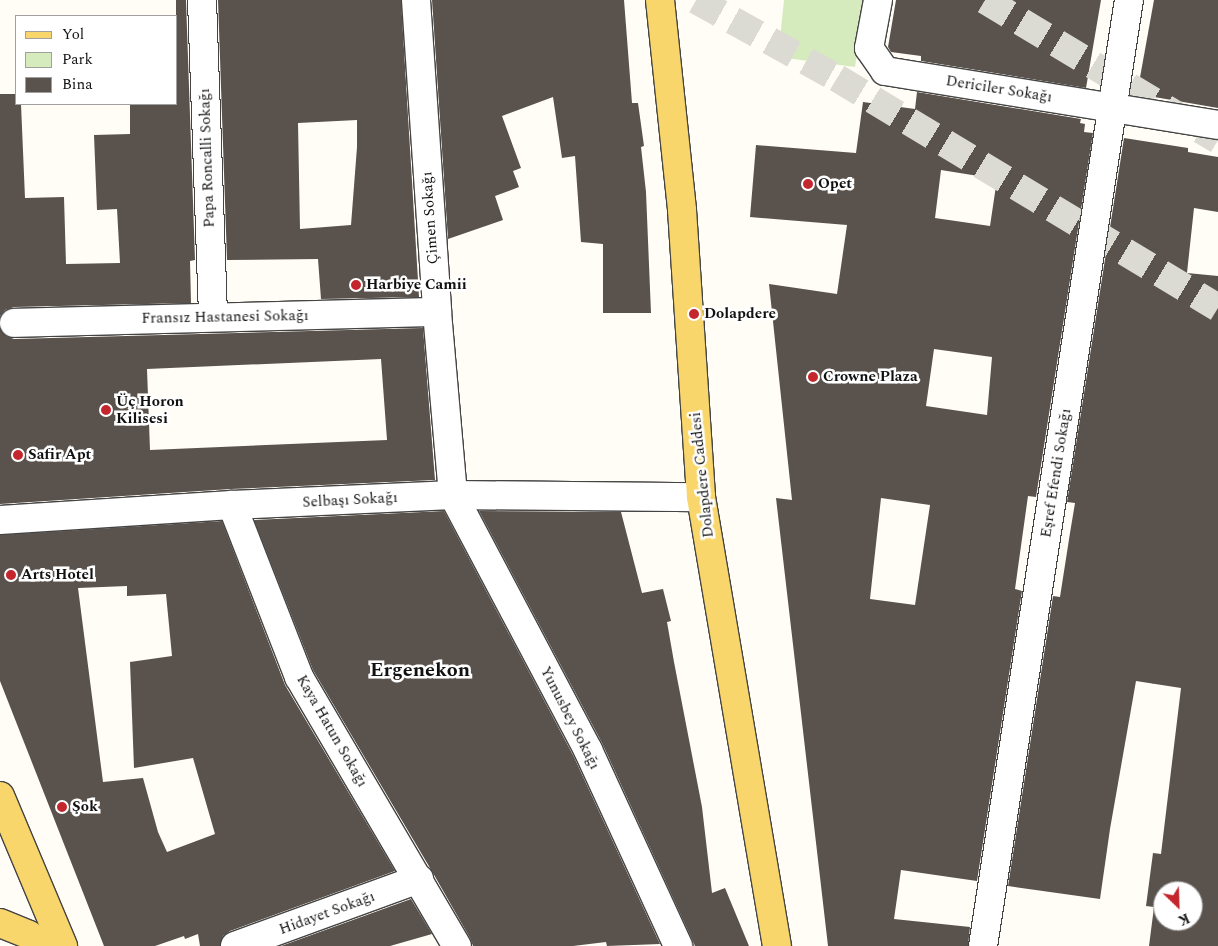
<!DOCTYPE html>
<meta charset="utf-8">
<style>
body{margin:0}
#map{position:relative;width:1218px;height:946px;overflow:hidden;background:#fffdf5;font-family:Spectral,serif}
div>[style]{position:absolute}
.green>*{inset:0;background:#d5ebbd}
.building>*{inset:0;background:#5a524d}
.major-tunnel>*{height:28px;margin-top:-14px;transform-origin:0;background:repeating-linear-gradient(90deg,#dbdad3 0 28px,transparent 0 42px)}
.roads{filter:drop-shadow(1px 0 #444) drop-shadow(-1px 0 #444) drop-shadow(0 1px #444) drop-shadow(0 -1px #444)}
.minor>*{height:28px;margin:-14px;padding:0 14px;transform-origin:14px;border-radius:14px;background:#fff}
.major>*{height:28px;margin:-14px;padding:0 14px;transform-origin:14px;border-radius:14px;background:#f9d66b}
.dots>*{width:14px;height:14px;translate:-50% -50%;box-sizing:border-box;border:2px solid #fff;border-radius:50%}
span{translate:-50% -50%;white-space:nowrap;text-align:center;line-height:1.15;-webkit-text-stroke:5px #fff;paint-order:stroke}
.street-label{font-size:15px;color:#111}
.poi-label{font-size:15px;color:#111;font-weight:700}
.left{translate:0 -50%;text-align:left}
.district-label{font-size:20px;color:#111;font-weight:700}
.legend{position:absolute;left:15px;top:15px;width:162px;height:90px;box-sizing:border-box;background:#fff;border:1px solid #a0a0a0;margin:0;padding:6px 9px;list-style:none;font-size:15px;color:#111}
.legend li{display:flex;align-items:center;gap:10px;height:25px}
.legend b{width:25px;border:1px solid #a0a0a0}
.north{position:absolute;left:1153px;top:881px;width:50px;height:50px;box-sizing:border-box;background:#fff;border:1px solid #a0a0a0;border-radius:50%;rotate:156deg;font-size:14px;font-weight:700;line-height:20px;text-align:center;color:#111}
.north::after{content:'';display:block;margin:auto;width:18px;height:22px;background:#c4262e;clip-path:polygon(50% 0,100% 100%,50% 72%,0 100%)}
</style>
<div id="map">
<div class="green">
<div style="clip-path:polygon(784px 0,865px 0,855px 67px,778px 57px)"></div>
</div>
<div class="building">
<div style="clip-path:polygon(176px 0,186px 0,195px 260px,190px 261px,191px 303px,14px 307px,5px 310px,0 316px,0 94px,16px 94px,16px 104px,21px 104px,25px 198px,64px 197px,66px 264px,120px 263px,117px 209px,97px 210px,94px 135px,130px 134px,130px 104px,176px 104px)"></div>
<div style="clip-path:polygon(evenodd,218px 0,401px 0,419px 297px,321px 299px,318px 259px,227px 260px,218px 0,357px 120px,357px 147px,351px 225px,300px 229px,298px 123px,357px 120px)"></div>
<div style="clip-path:polygon(432px 0,624px 0,632px 103px,638px 103px,644px 146px,641px 147px,646px 192px,651px 313px,603px 313px,603px 244px,581px 242px,575px 156px,562px 158px,553px 97px,502px 116px,521px 168px,513px 171px,519px 187px,495px 196px,503px 220px,448px 239px)"></div>
<div style="clip-path:polygon(896px 0,1101px 0,1086px 88px,921px 61px,921px 56px,891px 52px,888px 47px)"></div>
<div style="clip-path:polygon(1154px 0,1218px 0,1218px 108px,1137px 94px)"></div>
<div style="clip-path:polygon(evenodd,917px 92px,1081px 119px,1080px 123px,1085px 124px,1084px 132px,1093px 133px,1036px 497px,1028px 496px,1015px 589px,1022px 591px,977px 881px,901px 870px,894px 919px,970px 927px,968px 946px,828px 946px,776px 498px,792px 500px,769px 284px,837px 294px,847px 225px,750px 217px,756px 145px,856px 153px,863px 102px,915px 109px,917px 92px,941px 170px,997px 179px,990px 226px,935px 218px,941px 170px,917px 92px,934px 349px,992px 357px,987px 415px,926px 406px,934px 349px,917px 92px,881px 498px,930px 505px,915px 605px,870px 599px,881px 498px)"></div>
<div style="clip-path:polygon(evenodd,1124px 138px,1188px 148px,1188px 152px,1218px 157px,1218px 212px,1194px 208px,1187px 273px,1218px 276px,1218px 946px,1149px 946px,1154px 907px,1146px 906px,1153px 853px,1161px 854px,1181px 688px,1136px 681px,1110px 829px,1100px 899px,1008px 886px,1053px 596px,1060px 597px,1070px 533px,1075px 503px,1067px 502px,1124px 138px,1163px 891px,1193px 891px,1193px 921px,1163px 921px,1163px 891px)"></div>
<div style="clip-path:polygon(evenodd,423px 328px,435px 480px,231px 489px,0 504px,0 329px,6px 336px,14px 339px,423px 328px,381px 359px,387px 440px,150px 450px,147px 369px,381px 359px)"></div>
<div style="clip-path:polygon(444px 511px,574px 757px,660px 944px,607px 946px,606px 942px,573px 946px,473px 946px,470px 938px,433px 873px,313px 670px,254px 520px)"></div>
<div style="clip-path:polygon(479px 511px,621px 512px,642px 593px,663px 589px,671px 621px,667px 622px,674px 662px,702px 807px,712px 893px,725px 888px,749px 946px,695px 946px,602px 743px)"></div>
<div style="clip-path:polygon(evenodd,222px 521px,285px 685px,395px 871px,230px 931px,223px 936px,220px 946px,200px 946px,198px 934px,185px 939px,184px 936px,155px 946px,104px 946px,0 681px,0 535px,222px 521px,127px 586px,127px 596px,166px 594px,172px 656px,130px 662px,134px 768px,193px 758px,215px 834px,167px 852px,158px 832px,143px 778px,103px 782px,78px 588px,127px 586px)"></div>
<div style="clip-path:polygon(411px 899px,432px 934px,390px 946px,281px 946px)"></div>
</div>
<div class="major-tunnel">
<div style="left:696px;top:0;width:161px;rotate:29deg"></div>
<div style="left:837px;top:78px;width:445px;rotate:31.1deg"></div>
<div style="left:985px;top:0;width:272px;rotate:31deg"></div>
</div>
<div class="roads">
<div class="minor">
<div style="left:202px;top:0;width:317px;rotate:88deg"></div>
<div style="left:416px;top:0;width:313px;rotate:86.1deg"></div>
<div style="left:437px;top:312px;width:184px;rotate:85deg"></div>
<div style="left:453px;top:495px;width:289px;rotate:62.1deg"></div>
<div style="left:588px;top:750px;width:216px;rotate:65.3deg"></div>
<div style="left:878px;top:0;width:49px;rotate:100.6deg"></div>
<div style="left:869px;top:48px;width:28px;rotate:55deg"></div>
<div style="left:885px;top:71px;width:337px;rotate:9.2deg"></div>
<div style="left:14px;top:323px;width:423px;rotate:-1.5deg"></div>
<div style="left:232px;top:505px;width:185px;rotate:68.7deg"></div>
<div style="left:299px;top:677px;width:312px;rotate:59.6deg"></div>
<div style="left:0;top:520px;width:232px;rotate:-3.7deg"></div>
<div style="left:232px;top:505px;width:221px;rotate:-2.6deg"></div>
<div style="left:453px;top:495px;width:248px;rotate:0.5deg"></div>
<div style="left:235px;top:946px;width:196px;rotate:-20deg"></div>
<div style="left:983px;top:946px;width:957px;rotate:-81.23deg"></div>
</div>
<div class="major">
<div style="left:660px;top:0;width:211px;rotate:84deg"></div>
<div style="left:682px;top:210px;width:288px;rotate:86.2deg"></div>
<div style="left:701px;top:497px;width:455px;rotate:80.4deg"></div>
<div style="left:0;top:796px;width:163px;rotate:67.2deg"></div>
<div style="left:0;top:923px;width:31px;rotate:22deg"></div>
<div style="left:29px;top:935px;width:19px;rotate:36deg"></div>
</div>
</div>
<div class="dots">
<div style="left:808px;top:184px;background:#c4262e"></div>
<div style="left:356px;top:285px;background:#c4262e"></div>
<div style="left:694px;top:314px;background:#c4262e"></div>
<div style="left:813px;top:377px;background:#c4262e"></div>
<div style="left:106px;top:410px;background:#c4262e"></div>
<div style="left:18px;top:455px;background:#c4262e"></div>
<div style="left:11px;top:575px;background:#c4262e"></div>
<div style="left:62px;top:807px;background:#c4262e"></div>
</div>
<div class="street-label">
<span style="left:999px;top:89px;rotate:9deg">Dericiler Sokağı</span>
<span style="left:207px;top:158px;rotate:-92deg">Papa Roncalli Sokağı</span>
<span style="left:430px;top:218px;rotate:-94deg">Çimen Sokağı</span>
<span style="left:225px;top:317px;rotate:-1deg">Fransız Hastanesi Sokağı</span>
<span style="left:1056px;top:473px;rotate:-81deg">Eşref Efendi Sokağı</span>
<span style="left:702px;top:475px;rotate:-96deg">Dolapdere Caddesi</span>
<span style="left:350px;top:500px;rotate:-3deg">Selbaşı Sokağı</span>
<span style="left:570px;top:718px;rotate:63deg">Yunusbey Sokağı</span>
<span style="left:332px;top:731px;rotate:60deg">Kaya Hatun Sokağı</span>
<span style="left:327px;top:913px;rotate:-20deg">Hidayet Sokağı</span>
</div>
<div class="poi-label">
<span class="left" style="left:818px;top:184px">Opet</span>
<span class="left" style="left:366px;top:285px">Harbiye Camii</span>
<span class="left" style="left:704px;top:314px">Dolapdere</span>
<span class="left" style="left:823px;top:377px">Crowne Plaza</span>
<span class="left" style="left:116px;top:410px">Üç Horon<br>Kilisesi</span>
<span class="left" style="left:28px;top:455px">Safir Apt</span>
<span class="left" style="left:21px;top:575px">Arts Hotel</span>
<span class="left" style="left:72px;top:807px">Şok</span>
</div>
<div class="district-label">
<span style="left:420px;top:670px">Ergenekon</span>
</div>
<ul class="legend">
<li><b style="height:6px;background:#f9d66b"></b>Yol</li>
<li><b style="height:14px;background:#d5ebbd"></b>Park</li>
<li><b style="height:14px;background:#5a524d"></b>Bina</li>
</ul>
<div class="north">K</div>
</div>
